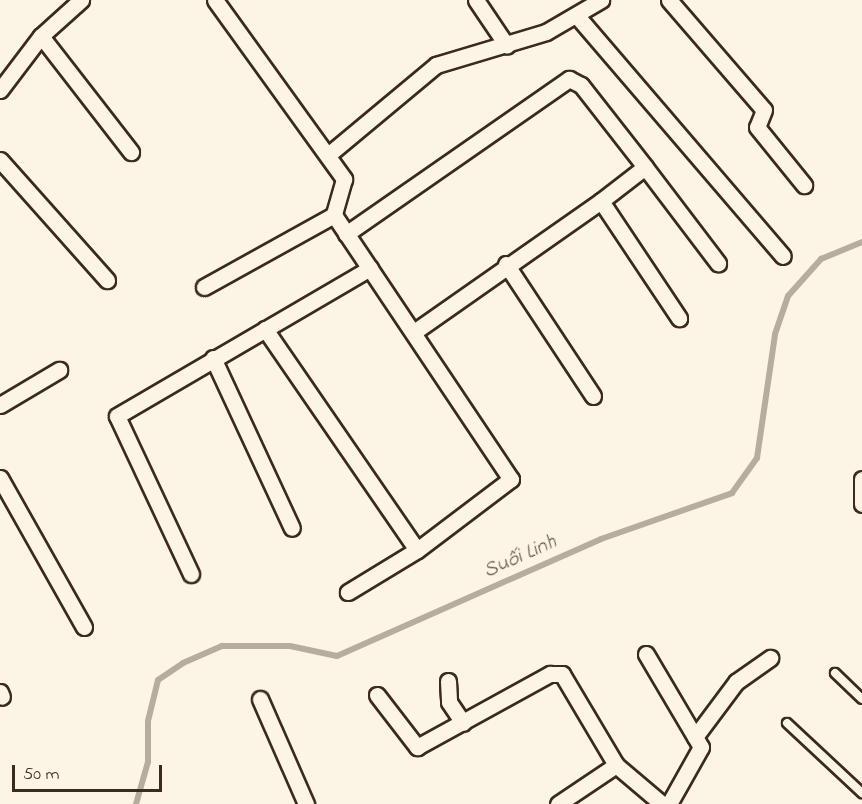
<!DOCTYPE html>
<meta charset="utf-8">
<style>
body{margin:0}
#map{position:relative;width:862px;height:804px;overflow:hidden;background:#fcf5e5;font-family:"Indie Flower",sans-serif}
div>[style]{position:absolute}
.stream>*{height:6px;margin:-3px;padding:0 3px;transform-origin:3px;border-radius:3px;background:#b7ad9e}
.roads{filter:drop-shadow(2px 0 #3b2a1e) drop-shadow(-2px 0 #3b2a1e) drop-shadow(0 2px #3b2a1e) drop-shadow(0 -2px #3b2a1e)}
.lane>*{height:8px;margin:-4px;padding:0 4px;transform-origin:4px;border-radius:4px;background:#fcf5e5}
.street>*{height:15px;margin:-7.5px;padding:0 7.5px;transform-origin:7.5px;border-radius:7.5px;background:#fcf5e5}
span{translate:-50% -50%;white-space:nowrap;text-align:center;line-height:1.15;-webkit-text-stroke:4.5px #fcf5e5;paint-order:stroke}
.water-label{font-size:21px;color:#605144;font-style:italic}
.scale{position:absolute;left:12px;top:765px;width:150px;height:27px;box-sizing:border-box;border:3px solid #3b2a1e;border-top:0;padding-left:8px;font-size:18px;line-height:21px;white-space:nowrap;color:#3b2a1e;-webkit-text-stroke:4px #fcf5e5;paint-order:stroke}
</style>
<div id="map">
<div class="stream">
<div style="left:136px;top:804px;width:44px;rotate:-74.1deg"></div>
<div style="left:148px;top:762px;width:41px;rotate:-90deg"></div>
<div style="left:148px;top:721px;width:42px;rotate:-76.3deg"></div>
<div style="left:158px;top:680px;width:30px;rotate:-34deg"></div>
<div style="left:183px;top:663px;width:43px;rotate:-23.6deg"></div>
<div style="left:222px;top:646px;width:68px"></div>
<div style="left:290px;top:646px;width:48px;rotate:12deg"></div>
<div style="left:337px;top:656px;width:289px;rotate:-23.9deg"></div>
<div style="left:601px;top:539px;width:139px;rotate:-19.3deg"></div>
<div style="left:732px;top:493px;width:43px;rotate:-54.5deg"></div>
<div style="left:757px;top:458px;width:125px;rotate:-81.7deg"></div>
<div style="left:775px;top:334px;width:40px;rotate:-71.1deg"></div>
<div style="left:788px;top:296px;width:50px;rotate:-48.3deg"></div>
<div style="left:821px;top:259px;width:44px;rotate:-22.5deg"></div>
</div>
<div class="roads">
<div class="lane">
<div style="left:835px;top:673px;width:37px;rotate:44deg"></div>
<div style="left:787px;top:723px;width:103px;rotate:43deg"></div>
</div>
<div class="street">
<div style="left:215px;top:0;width:221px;rotate:54.2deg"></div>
<div style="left:344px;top:179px;width:37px;rotate:106deg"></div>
<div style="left:334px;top:215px;width:318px;rotate:56.2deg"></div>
<div style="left:511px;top:479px;width:118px;rotate:142.9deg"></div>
<div style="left:417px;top:550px;width:81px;rotate:148.7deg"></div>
<div style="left:476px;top:0;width:55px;rotate:56deg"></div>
<div style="left:669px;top:0;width:145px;rotate:49.2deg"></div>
<div style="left:764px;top:110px;width:18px;rotate:112deg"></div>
<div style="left:757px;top:127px;width:75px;rotate:51deg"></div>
<div style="left:577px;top:16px;width:316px;rotate:49.4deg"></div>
<div style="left:41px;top:36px;width:147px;rotate:52.2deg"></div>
<div style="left:0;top:90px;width:68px;rotate:-52.8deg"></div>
<div style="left:41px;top:36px;width:54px;rotate:-42deg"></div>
<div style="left:328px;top:155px;width:141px;rotate:-39.8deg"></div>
<div style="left:436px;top:65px;width:115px;rotate:-16.7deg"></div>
<div style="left:546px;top:32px;width:64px;rotate:-30.2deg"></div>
<div style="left:0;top:160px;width:161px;rotate:48.3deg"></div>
<div style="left:645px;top:167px;width:121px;rotate:52.8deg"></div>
<div style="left:346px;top:234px;width:272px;rotate:-34.8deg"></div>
<div style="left:569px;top:79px;width:13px;rotate:27deg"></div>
<div style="left:581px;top:85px;width:104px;rotate:52deg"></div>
<div style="left:645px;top:167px;width:56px;rotate:142.3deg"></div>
<div style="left:506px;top:264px;width:158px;rotate:56.6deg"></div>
<div style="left:204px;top:287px;width:149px;rotate:-29deg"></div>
<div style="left:265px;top:329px;width:268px;rotate:55.5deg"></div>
<div style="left:414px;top:332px;width:228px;rotate:-35deg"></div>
<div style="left:601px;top:201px;width:141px;rotate:56.3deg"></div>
<div style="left:213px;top:358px;width:187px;rotate:65.1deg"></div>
<div style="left:0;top:405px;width:69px;rotate:-30.7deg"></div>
<div style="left:0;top:478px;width:171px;rotate:60.6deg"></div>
<div style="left:862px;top:479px;width:25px;rotate:90deg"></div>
<div style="left:191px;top:574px;width:174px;rotate:-115.1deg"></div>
<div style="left:117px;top:416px;width:293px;rotate:-30.3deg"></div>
<div style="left:646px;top:654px;width:108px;rotate:59.4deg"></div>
<div style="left:701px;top:747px;width:65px;rotate:119.3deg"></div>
<div style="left:448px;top:681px;width:21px;rotate:87deg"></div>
<div style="left:449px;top:702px;width:25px;rotate:56deg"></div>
<div style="left:0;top:692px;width:5px;rotate:68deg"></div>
<div style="left:377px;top:695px;width:66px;rotate:52.4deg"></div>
<div style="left:417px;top:747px;width:152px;rotate:-28.8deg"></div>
<div style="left:550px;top:674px;width:12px"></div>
<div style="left:562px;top:674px;width:106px;rotate:59.3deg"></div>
<div style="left:616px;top:765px;width:60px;rotate:40.3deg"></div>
<div style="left:260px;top:699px;width:115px;rotate:66.3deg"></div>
<div style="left:695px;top:737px;width:69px;rotate:-53.3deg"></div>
<div style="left:736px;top:682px;width:42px;rotate:-35.2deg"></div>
<div style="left:558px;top:804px;width:70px;rotate:-33.9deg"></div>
</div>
</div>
<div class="water-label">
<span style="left:520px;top:557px;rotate:-24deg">Suối Linh</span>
</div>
<div class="scale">50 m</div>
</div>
